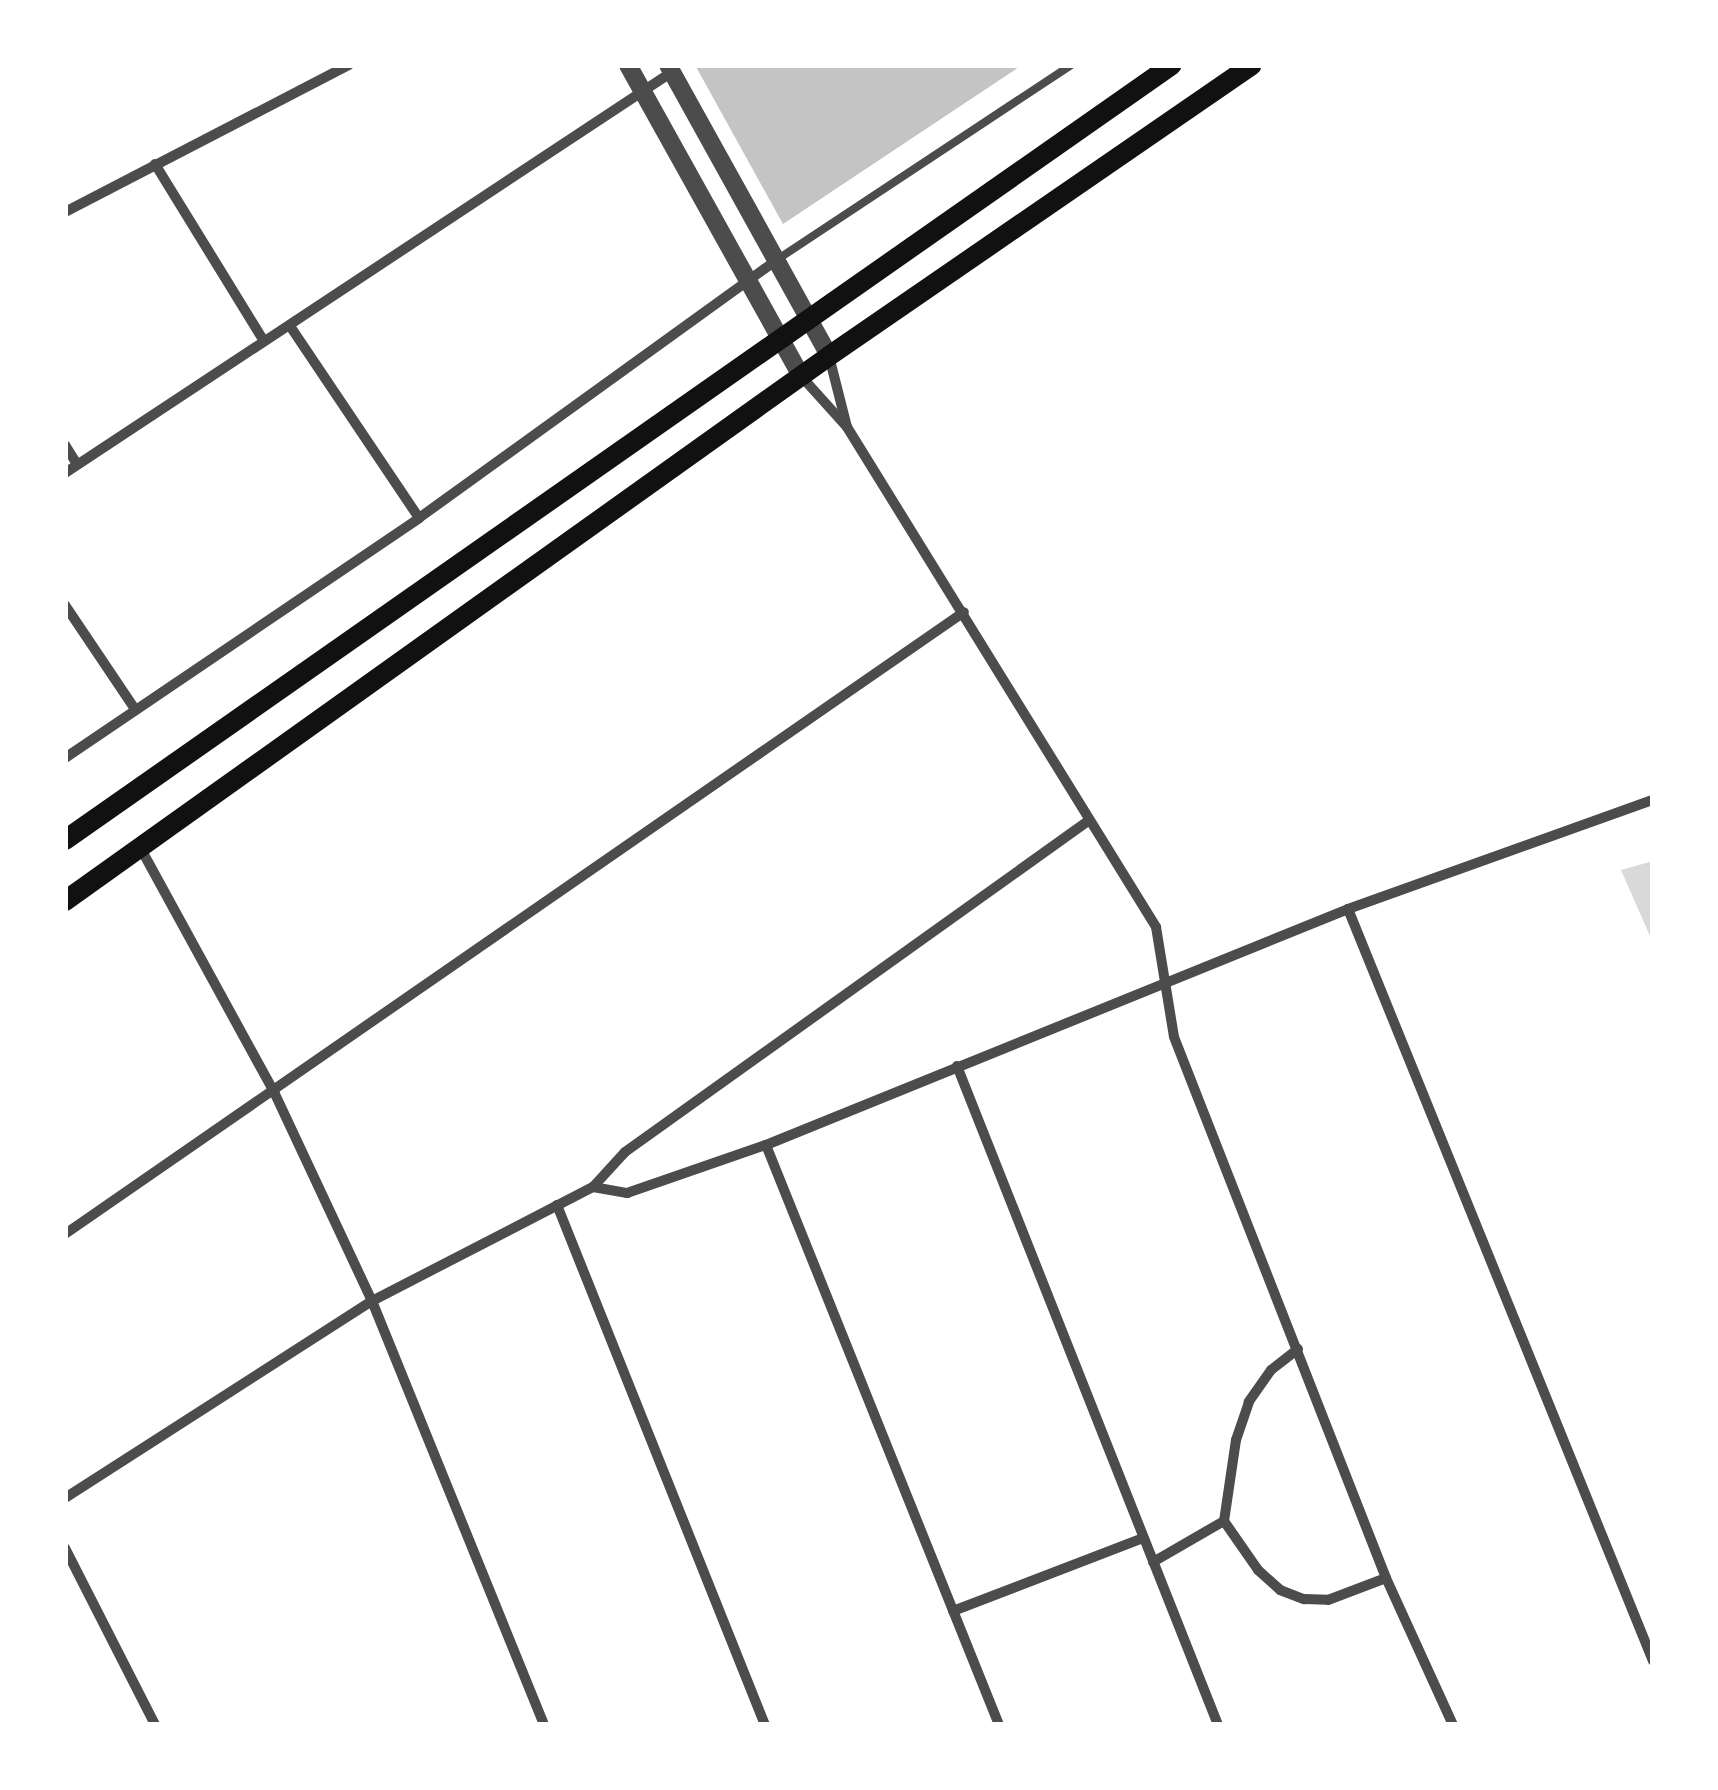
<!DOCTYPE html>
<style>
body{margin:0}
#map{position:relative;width:1718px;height:1790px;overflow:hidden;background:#fff;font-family:Jost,sans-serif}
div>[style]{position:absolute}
.water>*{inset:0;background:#d9d9d9}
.building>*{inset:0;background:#c4c4c4}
.service>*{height:8px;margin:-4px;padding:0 4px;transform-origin:4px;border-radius:4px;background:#4c4c4c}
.minor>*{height:10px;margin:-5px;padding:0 5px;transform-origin:5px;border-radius:5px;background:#4c4c4c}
.tertiary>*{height:18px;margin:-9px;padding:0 9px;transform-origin:9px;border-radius:9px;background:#4c4c4c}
.secondary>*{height:20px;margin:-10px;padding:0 10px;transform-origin:10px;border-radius:10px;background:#111}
span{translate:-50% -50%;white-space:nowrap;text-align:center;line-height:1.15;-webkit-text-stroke:8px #fff;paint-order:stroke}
.frame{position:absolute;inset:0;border:68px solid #fff;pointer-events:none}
</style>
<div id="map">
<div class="water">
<div style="clip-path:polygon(1653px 861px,1653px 943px,1621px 870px)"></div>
</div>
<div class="building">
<div style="clip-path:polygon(695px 65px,1022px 65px,783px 224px)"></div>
</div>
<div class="service">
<div style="left:775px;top:261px;width:355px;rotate:-33.5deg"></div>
</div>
<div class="minor">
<div style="left:155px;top:164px;width:208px;rotate:58.4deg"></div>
<div style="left:65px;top:212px;width:320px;rotate:-27.4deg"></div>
<div style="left:290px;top:326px;width:231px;rotate:56.1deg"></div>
<div style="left:829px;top:356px;width:73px;rotate:75.8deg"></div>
<div style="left:801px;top:376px;width:69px;rotate:48deg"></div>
<div style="left:847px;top:427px;width:588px;rotate:58.28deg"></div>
<div style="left:1156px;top:927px;width:111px;rotate:80.7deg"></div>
<div style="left:1174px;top:1037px;width:581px;rotate:68.6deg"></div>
<div style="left:1386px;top:1578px;width:162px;rotate:65.5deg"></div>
<div style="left:65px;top:445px;width:22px;rotate:58deg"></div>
<div style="left:65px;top:473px;width:727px;rotate:-33.45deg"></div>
<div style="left:65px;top:605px;width:125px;rotate:56.1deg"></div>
<div style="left:65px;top:758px;width:428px;rotate:-34.1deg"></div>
<div style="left:419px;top:518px;width:439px;rotate:-35.8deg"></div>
<div style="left:141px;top:849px;width:279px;rotate:61.3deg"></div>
<div style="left:275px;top:1094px;width:229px;rotate:64.9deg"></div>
<div style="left:372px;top:1301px;width:458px;rotate:67.9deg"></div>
<div style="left:1348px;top:909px;width:811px;rotate:67.92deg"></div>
<div style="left:957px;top:1066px;width:709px;rotate:68.39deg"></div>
<div style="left:766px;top:1145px;width:625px;rotate:68.11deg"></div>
<div style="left:593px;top:1187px;width:35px;rotate:10deg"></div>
<div style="left:627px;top:1193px;width:147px;rotate:-19.1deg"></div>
<div style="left:766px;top:1145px;width:628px;rotate:-22.07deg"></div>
<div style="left:1348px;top:909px;width:324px;rotate:-19.7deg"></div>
<div style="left:557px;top:1205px;width:560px;rotate:68.2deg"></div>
<div style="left:65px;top:1234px;width:1093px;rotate:-34.68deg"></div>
<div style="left:1298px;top:1349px;width:34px;rotate:142deg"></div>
<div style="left:1271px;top:1370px;width:39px;rotate:125deg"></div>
<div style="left:1249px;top:1402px;width:40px;rotate:108.9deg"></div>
<div style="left:1236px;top:1440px;width:82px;rotate:98.4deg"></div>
<div style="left:1224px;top:1521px;width:60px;rotate:55.2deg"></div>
<div style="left:1258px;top:1570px;width:30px;rotate:42deg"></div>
<div style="left:1280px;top:1590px;width:26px;rotate:21deg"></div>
<div style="left:1304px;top:1599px;width:24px;rotate:2deg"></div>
<div style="left:1328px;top:1600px;width:62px;rotate:-20.8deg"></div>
<div style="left:65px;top:1498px;width:365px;rotate:-32.7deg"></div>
<div style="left:372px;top:1301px;width:249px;rotate:-27.3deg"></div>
<div style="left:593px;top:1187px;width:47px;rotate:-47.6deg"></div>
<div style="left:625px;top:1152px;width:569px;rotate:-35.56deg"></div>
<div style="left:65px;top:1548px;width:199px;rotate:63deg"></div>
<div style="left:1153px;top:1562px;width:82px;rotate:-30deg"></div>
<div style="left:953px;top:1611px;width:204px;rotate:-21deg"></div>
</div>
<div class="tertiary">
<div style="left:628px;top:65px;width:356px;rotate:60.9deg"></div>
<div style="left:668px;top:65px;width:333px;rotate:61deg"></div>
</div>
<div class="secondary">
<div style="left:65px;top:840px;width:1351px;rotate:-35deg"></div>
<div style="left:65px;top:901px;width:938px;rotate:-35.5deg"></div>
<div style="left:829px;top:356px;width:513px;rotate:-34.53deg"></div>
</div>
<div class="frame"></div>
</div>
